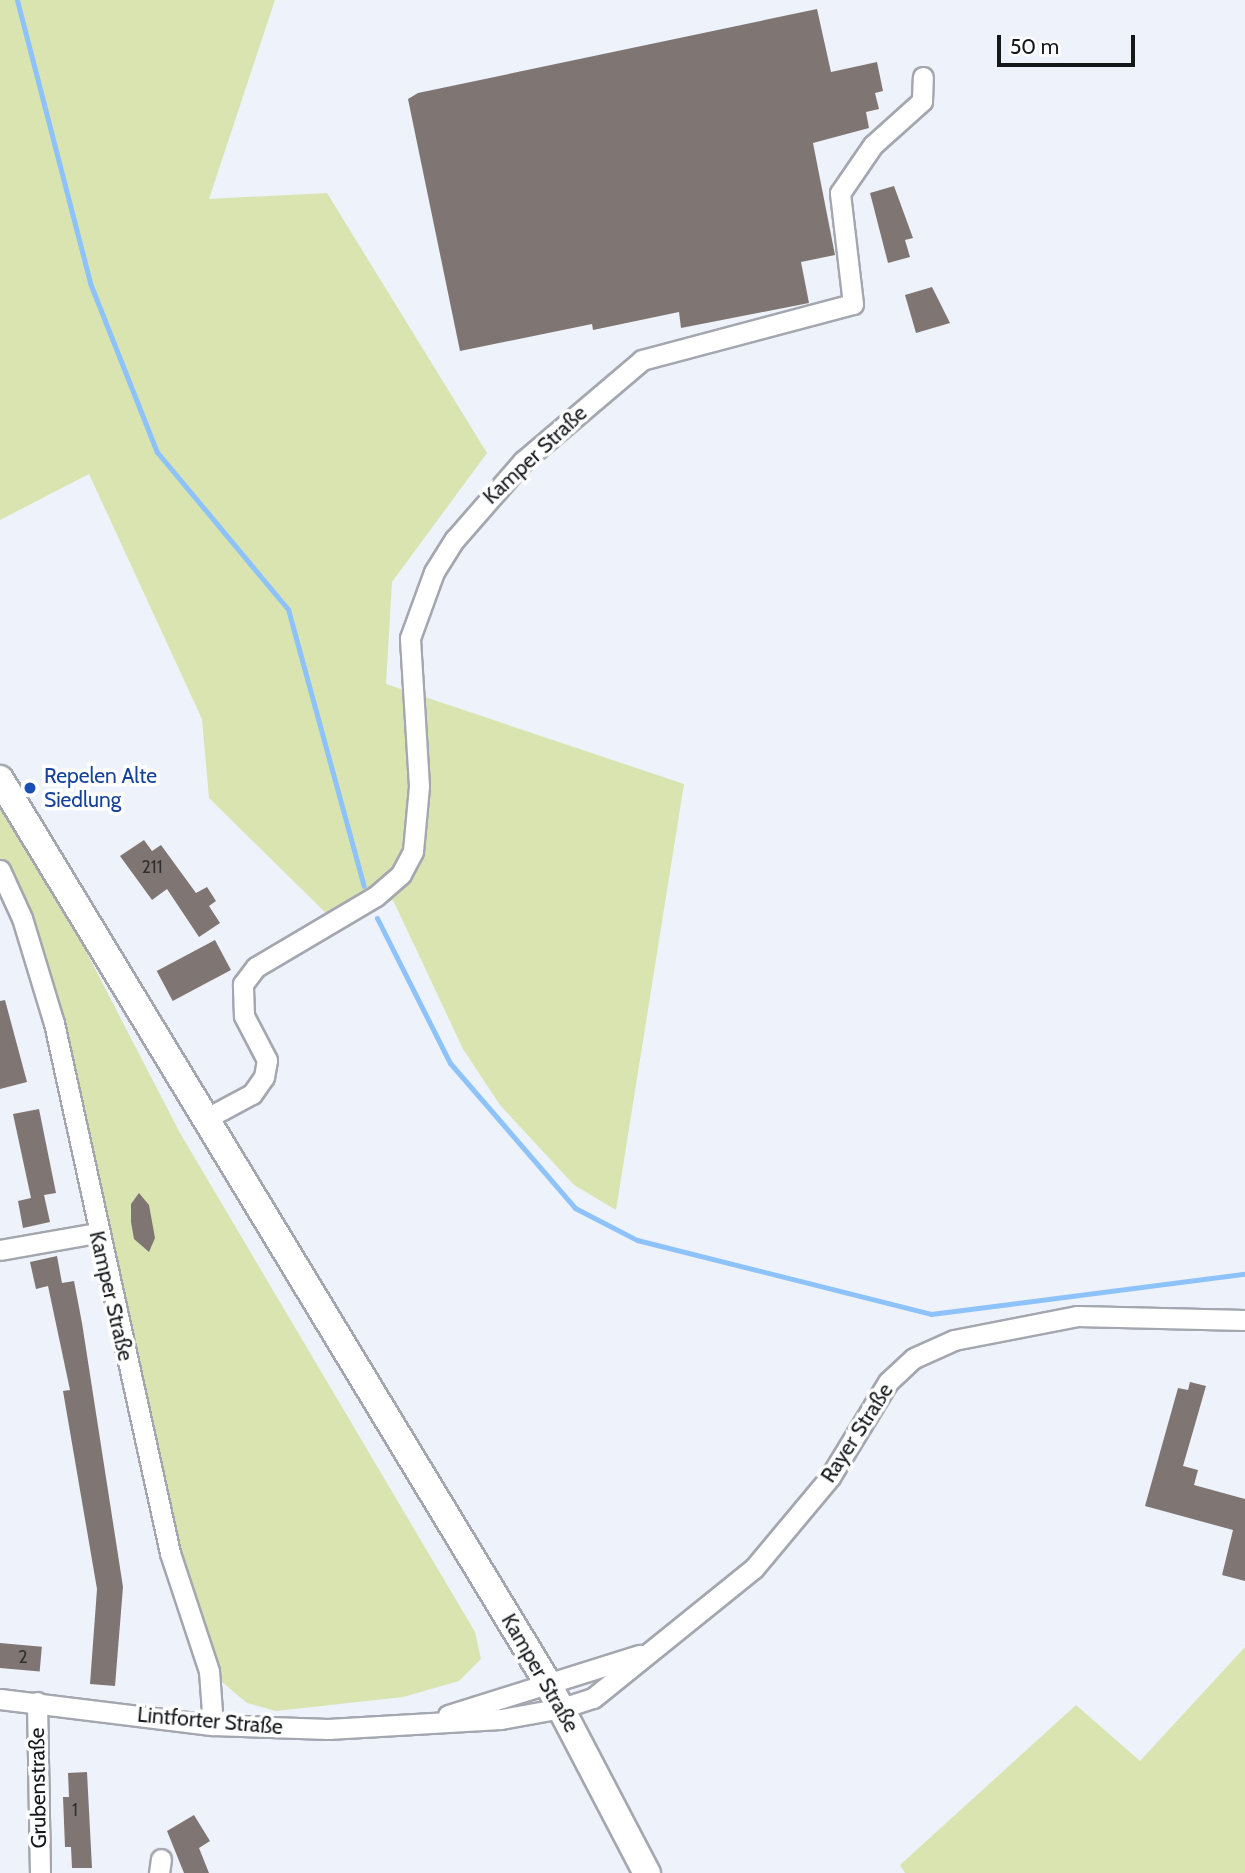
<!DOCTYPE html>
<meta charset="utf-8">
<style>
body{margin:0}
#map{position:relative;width:1245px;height:1873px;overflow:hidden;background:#eef2fa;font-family:Cabin,sans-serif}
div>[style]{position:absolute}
.green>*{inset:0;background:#d9e4b1}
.stream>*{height:5px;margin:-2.5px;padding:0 2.5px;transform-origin:2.5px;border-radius:2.5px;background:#8ec2fa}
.building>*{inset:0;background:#7f7673;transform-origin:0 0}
.roads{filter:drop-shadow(2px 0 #a4a7af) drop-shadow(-2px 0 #a4a7af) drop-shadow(0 2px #a4a7af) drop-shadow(0 -2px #a4a7af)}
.minor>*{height:19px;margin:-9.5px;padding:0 9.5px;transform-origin:9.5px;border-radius:9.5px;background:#fff}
.major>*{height:26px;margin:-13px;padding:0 13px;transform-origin:13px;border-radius:13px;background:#fff}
.dots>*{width:19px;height:19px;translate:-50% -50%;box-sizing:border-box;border:4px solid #fff;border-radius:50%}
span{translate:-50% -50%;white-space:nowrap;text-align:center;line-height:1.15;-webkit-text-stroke:7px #fff;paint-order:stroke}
.number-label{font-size:18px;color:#302f30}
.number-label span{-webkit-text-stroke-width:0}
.street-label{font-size:21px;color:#15171a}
.transit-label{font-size:21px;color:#164399}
.left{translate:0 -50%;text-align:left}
.scale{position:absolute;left:997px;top:35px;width:138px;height:32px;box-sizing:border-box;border:4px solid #15171a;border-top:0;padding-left:9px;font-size:21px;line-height:24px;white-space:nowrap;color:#15171a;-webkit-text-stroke:5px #fff;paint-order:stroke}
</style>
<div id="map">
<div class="green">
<div style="clip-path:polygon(0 0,275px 0,209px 199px,327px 193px,487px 453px,392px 582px,386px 684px,684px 784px,616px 1210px,574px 1185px,500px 1105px,463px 1049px,393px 900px,341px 928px,209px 798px,202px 719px,89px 474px,0 520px)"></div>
<div style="clip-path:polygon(0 785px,180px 1133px,475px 1632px,481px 1659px,459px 1681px,403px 1697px,276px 1711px,247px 1703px,209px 1671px,170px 1553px,54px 1023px,0 870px)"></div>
<div style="clip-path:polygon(1245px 1647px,1245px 1873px,905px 1873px,900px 1865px,1076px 1705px,1140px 1761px)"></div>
</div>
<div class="stream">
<div style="left:17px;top:0;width:292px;rotate:75.5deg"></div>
<div style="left:90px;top:283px;width:182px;rotate:68.4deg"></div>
<div style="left:157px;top:452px;width:204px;rotate:50.2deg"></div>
<div style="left:288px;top:609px;width:287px;rotate:74.7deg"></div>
<div style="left:377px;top:918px;width:162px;rotate:63.3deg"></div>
<div style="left:450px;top:1063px;width:191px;rotate:49.2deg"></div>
<div style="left:575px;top:1208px;width:70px;rotate:27.3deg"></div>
<div style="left:637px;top:1240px;width:303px;rotate:14.1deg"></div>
<div style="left:931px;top:1314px;width:317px;rotate:-7.3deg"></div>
</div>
<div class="building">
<div style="clip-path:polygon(817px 9px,831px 72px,877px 62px,883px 91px,875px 93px,879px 109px,866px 112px,869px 128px,813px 143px,835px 255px,801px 262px,809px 303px,681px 328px,679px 312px,593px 330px,592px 324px,460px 351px,408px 99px,418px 93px)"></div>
<div style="clip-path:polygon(894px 186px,913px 238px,905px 240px,910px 257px,888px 263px,870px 193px)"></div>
<div style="clip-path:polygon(932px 287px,950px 323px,916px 333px,905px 295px)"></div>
<div style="clip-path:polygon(144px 840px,152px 851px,161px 845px,196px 893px,207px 887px,216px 901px,209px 906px,220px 923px,199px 937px,167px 889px,152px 900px,120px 856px)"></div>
<div style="left:215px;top:940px;width:34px;height:66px;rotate:62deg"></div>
<div style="clip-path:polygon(5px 1000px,27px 1082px,0 1089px,0 1001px)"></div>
<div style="clip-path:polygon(39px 1109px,56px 1193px,44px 1195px,50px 1222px,23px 1228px,18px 1201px,31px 1198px,13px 1114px)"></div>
<div style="clip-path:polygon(139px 1193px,149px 1205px,155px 1238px,149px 1252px,134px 1239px,131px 1222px,131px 1204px)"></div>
<div style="clip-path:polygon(57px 1256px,62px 1283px,74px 1281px,82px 1323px,123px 1587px,115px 1686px,90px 1684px,97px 1589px,63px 1391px,70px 1390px,48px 1286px,36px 1289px,30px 1262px)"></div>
<div style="clip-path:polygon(1190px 1382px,1206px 1386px,1183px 1466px,1198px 1470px,1194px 1485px,1245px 1499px,1245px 1581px,1222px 1575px,1233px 1530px,1145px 1506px,1178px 1388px,1188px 1390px)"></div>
<div style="left:0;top:1643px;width:42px;height:25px;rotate:5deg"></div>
<div style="clip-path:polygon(87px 1772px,92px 1868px,72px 1868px,71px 1847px,65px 1847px,63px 1797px,69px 1797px,68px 1773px)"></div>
<div style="clip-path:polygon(194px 1815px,210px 1841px,199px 1848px,209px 1873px,184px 1873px,167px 1831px)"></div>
</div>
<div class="roads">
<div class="minor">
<div style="left:0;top:870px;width:53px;rotate:65.4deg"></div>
<div style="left:22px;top:918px;width:110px;rotate:73.1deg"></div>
<div style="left:54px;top:1023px;width:543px;rotate:77.65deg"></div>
<div style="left:170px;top:1553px;width:124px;rotate:71.7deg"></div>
<div style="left:209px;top:1671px;width:54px;rotate:85.8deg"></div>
<div style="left:207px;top:1118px;width:51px;rotate:-28.1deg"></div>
<div style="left:252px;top:1094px;width:21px;rotate:-55deg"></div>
<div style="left:264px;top:1077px;width:17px;rotate:-80deg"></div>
<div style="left:267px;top:1060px;width:50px;rotate:-117.6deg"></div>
<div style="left:244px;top:1016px;width:32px;rotate:-92deg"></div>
<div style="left:243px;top:984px;width:21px;rotate:-53deg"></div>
<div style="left:256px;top:967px;width:139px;rotate:-30.6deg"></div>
<div style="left:376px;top:896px;width:33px;rotate:-41deg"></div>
<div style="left:401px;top:874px;width:26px;rotate:-62deg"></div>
<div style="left:413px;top:851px;width:65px;rotate:-84.7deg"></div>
<div style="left:419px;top:786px;width:148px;rotate:-93.5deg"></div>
<div style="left:410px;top:638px;width:70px;rotate:-70deg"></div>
<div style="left:434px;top:572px;width:39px;rotate:-58deg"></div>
<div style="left:455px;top:539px;width:103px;rotate:-48.9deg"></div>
<div style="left:523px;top:461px;width:156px;rotate:-40.3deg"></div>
<div style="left:642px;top:360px;width:218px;rotate:-14.9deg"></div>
<div style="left:853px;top:304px;width:112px;rotate:-96.7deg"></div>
<div style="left:840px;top:193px;width:58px;rotate:-55.5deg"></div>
<div style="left:873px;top:145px;width:66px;rotate:-41.9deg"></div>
<div style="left:922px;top:101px;width:24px;rotate:-88deg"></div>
<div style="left:0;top:1250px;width:97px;rotate:-10deg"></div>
<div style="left:0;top:1699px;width:215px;rotate:7deg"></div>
<div style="left:213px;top:1725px;width:115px;rotate:2deg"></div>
<div style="left:328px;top:1729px;width:173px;rotate:-3.3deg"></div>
<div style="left:501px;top:1719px;width:62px;rotate:-10.2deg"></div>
<div style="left:562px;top:1708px;width:33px;rotate:-18deg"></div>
<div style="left:593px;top:1698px;width:207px;rotate:-38.9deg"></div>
<div style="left:754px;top:1568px;width:119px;rotate:-50.1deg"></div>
<div style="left:830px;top:1477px;width:111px;rotate:-58.6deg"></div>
<div style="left:888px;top:1382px;width:35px;rotate:-43deg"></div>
<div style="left:914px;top:1358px;width:44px;rotate:-24.2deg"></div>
<div style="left:954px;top:1340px;width:125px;rotate:-11deg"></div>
<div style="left:1077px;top:1316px;width:168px;rotate:1.4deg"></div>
<div style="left:37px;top:1702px;width:171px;rotate:89deg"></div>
<div style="left:448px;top:1715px;width:201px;rotate:-17.4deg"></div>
<div style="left:159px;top:1873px;width:14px;rotate:-82deg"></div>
</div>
<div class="major">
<div style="left:0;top:779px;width:1056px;rotate:58.79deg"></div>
<div style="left:547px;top:1682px;width:216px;rotate:62.4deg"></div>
</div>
</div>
<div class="dots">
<div style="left:30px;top:788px;background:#1a4fb4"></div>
</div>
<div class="number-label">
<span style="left:152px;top:867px">211</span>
<span style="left:23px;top:1657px">2</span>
<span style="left:75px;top:1810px">1</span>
</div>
<div class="street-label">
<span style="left:535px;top:455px;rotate:-43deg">Kamper Straße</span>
<span style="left:111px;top:1296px;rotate:77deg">Kamper Straße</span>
<span style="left:857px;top:1433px;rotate:-57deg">Rayer Straße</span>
<span style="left:540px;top:1673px;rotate:60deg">Kamper Straße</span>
<span style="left:210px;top:1721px;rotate:5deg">Lintforter Straße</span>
<span style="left:38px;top:1788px;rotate:-91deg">Grubenstraße</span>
</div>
<div class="transit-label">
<span class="left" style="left:44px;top:788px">Repelen Alte<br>Siedlung</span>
</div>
<div class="scale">50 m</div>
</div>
